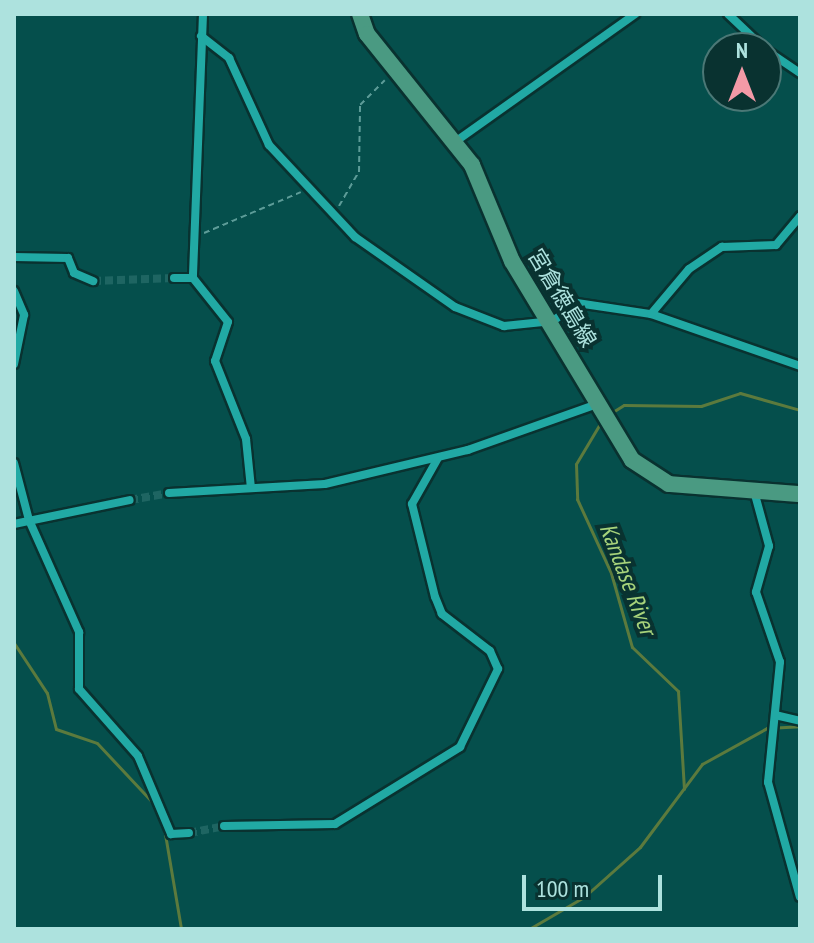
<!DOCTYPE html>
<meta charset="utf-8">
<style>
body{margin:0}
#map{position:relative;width:814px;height:943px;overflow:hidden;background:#054f4c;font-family:"PT Sans Narrow","Noto Sans JP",sans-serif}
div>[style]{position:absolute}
.stream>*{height:3px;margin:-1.5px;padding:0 1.5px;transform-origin:1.5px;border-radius:1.5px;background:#5c7a3d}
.minor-tunnel>*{height:8px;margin-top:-4px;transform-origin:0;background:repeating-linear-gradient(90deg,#1e6562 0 8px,transparent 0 12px)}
.path>*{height:2px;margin-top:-1px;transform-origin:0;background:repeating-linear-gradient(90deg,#5d9c98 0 6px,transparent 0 10px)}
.roads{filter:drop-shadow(2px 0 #093230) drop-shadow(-2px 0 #093230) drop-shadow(0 2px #093230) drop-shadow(0 -2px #093230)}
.minor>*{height:8px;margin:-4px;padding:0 4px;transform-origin:4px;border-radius:4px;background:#21a9a4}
.secondary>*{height:16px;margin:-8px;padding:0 8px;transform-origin:8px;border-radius:8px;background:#4a9a82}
span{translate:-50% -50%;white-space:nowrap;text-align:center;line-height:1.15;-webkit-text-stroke:8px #093230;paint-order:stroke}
.street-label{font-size:22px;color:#ade2de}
.water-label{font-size:24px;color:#a7d37b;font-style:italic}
.frame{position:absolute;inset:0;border:16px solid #ade2de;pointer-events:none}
.north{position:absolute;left:702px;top:32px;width:80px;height:80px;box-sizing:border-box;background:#093230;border:2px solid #4b7876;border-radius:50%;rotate:0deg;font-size:22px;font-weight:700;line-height:32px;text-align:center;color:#ade2de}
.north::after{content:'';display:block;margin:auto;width:28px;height:36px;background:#f39aa7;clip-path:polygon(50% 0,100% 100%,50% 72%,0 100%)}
.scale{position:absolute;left:522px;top:875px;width:140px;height:36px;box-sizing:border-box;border:4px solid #ade2de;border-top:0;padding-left:10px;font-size:24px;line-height:28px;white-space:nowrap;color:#ade2de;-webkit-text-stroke:6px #093230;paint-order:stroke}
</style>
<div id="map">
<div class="stream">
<div style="left:611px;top:413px;width:15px;rotate:-32deg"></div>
<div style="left:624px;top:405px;width:77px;rotate:0.7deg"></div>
<div style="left:701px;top:406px;width:41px;rotate:-18.4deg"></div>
<div style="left:740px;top:393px;width:62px;rotate:15.8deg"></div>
<div style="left:601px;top:422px;width:49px;rotate:120.8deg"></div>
<div style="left:576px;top:464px;width:35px;rotate:88deg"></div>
<div style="left:577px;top:499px;width:81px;rotate:65.3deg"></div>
<div style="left:611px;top:573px;width:77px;rotate:74.2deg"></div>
<div style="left:632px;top:647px;width:64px;rotate:43.7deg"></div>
<div style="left:678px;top:691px;width:98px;rotate:86.5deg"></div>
<div style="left:14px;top:643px;width:60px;rotate:56.6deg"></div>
<div style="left:47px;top:693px;width:37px;rotate:76deg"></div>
<div style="left:56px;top:729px;width:43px;rotate:18.9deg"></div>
<div style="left:97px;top:743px;width:86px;rotate:46.9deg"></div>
<div style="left:164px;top:828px;width:102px;rotate:80.4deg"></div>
<div style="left:529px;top:929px;width:64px;rotate:-30.2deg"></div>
<div style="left:584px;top:897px;width:75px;rotate:-41.8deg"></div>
<div style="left:640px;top:847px;width:104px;rotate:-53.2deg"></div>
<div style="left:702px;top:764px;width:74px;rotate:-29deg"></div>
<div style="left:767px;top:728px;width:33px;rotate:-3deg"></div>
</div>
<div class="minor-tunnel">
<div style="left:93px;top:281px;width:81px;rotate:-2.1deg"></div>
<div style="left:130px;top:500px;width:40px;rotate:-10deg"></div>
<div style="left:189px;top:833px;width:36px;rotate:-11deg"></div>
</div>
<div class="path">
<div style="left:339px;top:206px;width:39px;rotate:-60deg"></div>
<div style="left:359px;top:172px;width:67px;rotate:-89.1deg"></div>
<div style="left:360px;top:105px;width:35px;rotate:-45deg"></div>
<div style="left:204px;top:233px;width:105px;rotate:-22.9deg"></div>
</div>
<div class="roads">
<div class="minor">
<div style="left:203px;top:14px;width:264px;rotate:92.2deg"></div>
<div style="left:193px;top:278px;width:56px;rotate:51.5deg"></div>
<div style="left:228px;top:322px;width:41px;rotate:108.4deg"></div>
<div style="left:215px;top:361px;width:84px;rotate:68.3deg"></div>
<div style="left:246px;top:439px;width:49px;rotate:84.2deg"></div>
<div style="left:728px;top:14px;width:50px;rotate:43.4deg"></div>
<div style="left:201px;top:36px;width:36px;rotate:38deg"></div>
<div style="left:229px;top:58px;width:96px;rotate:65.3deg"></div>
<div style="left:269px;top:145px;width:126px;rotate:46.9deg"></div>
<div style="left:355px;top:237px;width:122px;rotate:35deg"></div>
<div style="left:455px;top:307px;width:53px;rotate:21.2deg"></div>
<div style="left:504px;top:326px;width:49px;rotate:-5.8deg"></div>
<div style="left:553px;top:321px;width:30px;rotate:-37deg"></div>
<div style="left:577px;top:303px;width:75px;rotate:8.5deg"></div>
<div style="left:651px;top:314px;width:158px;rotate:19.2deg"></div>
<div style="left:766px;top:50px;width:41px;rotate:34.1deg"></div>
<div style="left:455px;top:142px;width:221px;rotate:-35.4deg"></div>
<div style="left:14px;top:257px;width:54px;rotate:1.1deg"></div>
<div style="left:68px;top:258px;width:16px;rotate:68deg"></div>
<div style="left:74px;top:273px;width:21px;rotate:23deg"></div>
<div style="left:174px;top:278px;width:19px"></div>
<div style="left:14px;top:291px;width:26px;rotate:67deg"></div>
<div style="left:24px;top:315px;width:50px;rotate:101.5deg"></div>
<div style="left:651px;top:314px;width:59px;rotate:-49.8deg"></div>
<div style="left:689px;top:269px;width:40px;rotate:-34deg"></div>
<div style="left:722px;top:247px;width:54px;rotate:-2.1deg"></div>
<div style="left:776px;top:245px;width:38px;rotate:-50deg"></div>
<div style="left:14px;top:463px;width:59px;rotate:75.3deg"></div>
<div style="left:29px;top:520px;width:123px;rotate:65.9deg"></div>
<div style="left:79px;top:632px;width:57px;rotate:90deg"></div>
<div style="left:79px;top:689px;width:89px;rotate:48.6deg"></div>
<div style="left:138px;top:756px;width:85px;rotate:67.1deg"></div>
<div style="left:171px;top:834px;width:18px;rotate:-3deg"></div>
<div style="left:754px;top:491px;width:57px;rotate:74.7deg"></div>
<div style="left:769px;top:546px;width:48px;rotate:105.8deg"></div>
<div style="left:756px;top:592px;width:74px;rotate:71.1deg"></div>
<div style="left:780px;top:662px;width:121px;rotate:95.7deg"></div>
<div style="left:768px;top:782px;width:119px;rotate:74.5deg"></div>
<div style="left:169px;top:493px;width:156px;rotate:-3.3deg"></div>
<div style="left:325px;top:484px;width:147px;rotate:-13.4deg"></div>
<div style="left:468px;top:450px;width:137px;rotate:-19.6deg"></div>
<div style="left:14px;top:524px;width:118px;rotate:-11.7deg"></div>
<div style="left:775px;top:715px;width:26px;rotate:13deg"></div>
<div style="left:224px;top:826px;width:111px;rotate:-1deg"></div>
<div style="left:335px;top:824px;width:147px;rotate:-31.6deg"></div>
<div style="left:460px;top:747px;width:87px;rotate:-64deg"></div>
<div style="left:498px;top:669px;width:20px;rotate:-114deg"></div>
<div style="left:490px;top:651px;width:61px;rotate:-142.4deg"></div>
<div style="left:442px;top:614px;width:18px;rotate:-112deg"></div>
<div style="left:435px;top:597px;width:96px;rotate:-103.9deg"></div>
<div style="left:412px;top:504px;width:53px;rotate:-60.5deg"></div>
</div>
<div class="secondary">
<div style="left:360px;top:14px;width:21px;rotate:71deg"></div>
<div style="left:367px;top:34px;width:168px;rotate:51.3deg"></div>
<div style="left:472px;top:165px;width:104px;rotate:67.4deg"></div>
<div style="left:512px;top:261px;width:232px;rotate:58.9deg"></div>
<div style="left:632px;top:460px;width:44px;rotate:33deg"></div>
<div style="left:669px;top:484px;width:131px;rotate:4.4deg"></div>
</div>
</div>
<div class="street-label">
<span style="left:562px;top:298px;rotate:59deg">宮倉徳島線</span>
</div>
<div class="water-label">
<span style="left:628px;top:579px;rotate:69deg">Kandase River</span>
</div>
<div class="frame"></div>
<div class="north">N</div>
<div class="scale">100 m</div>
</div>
